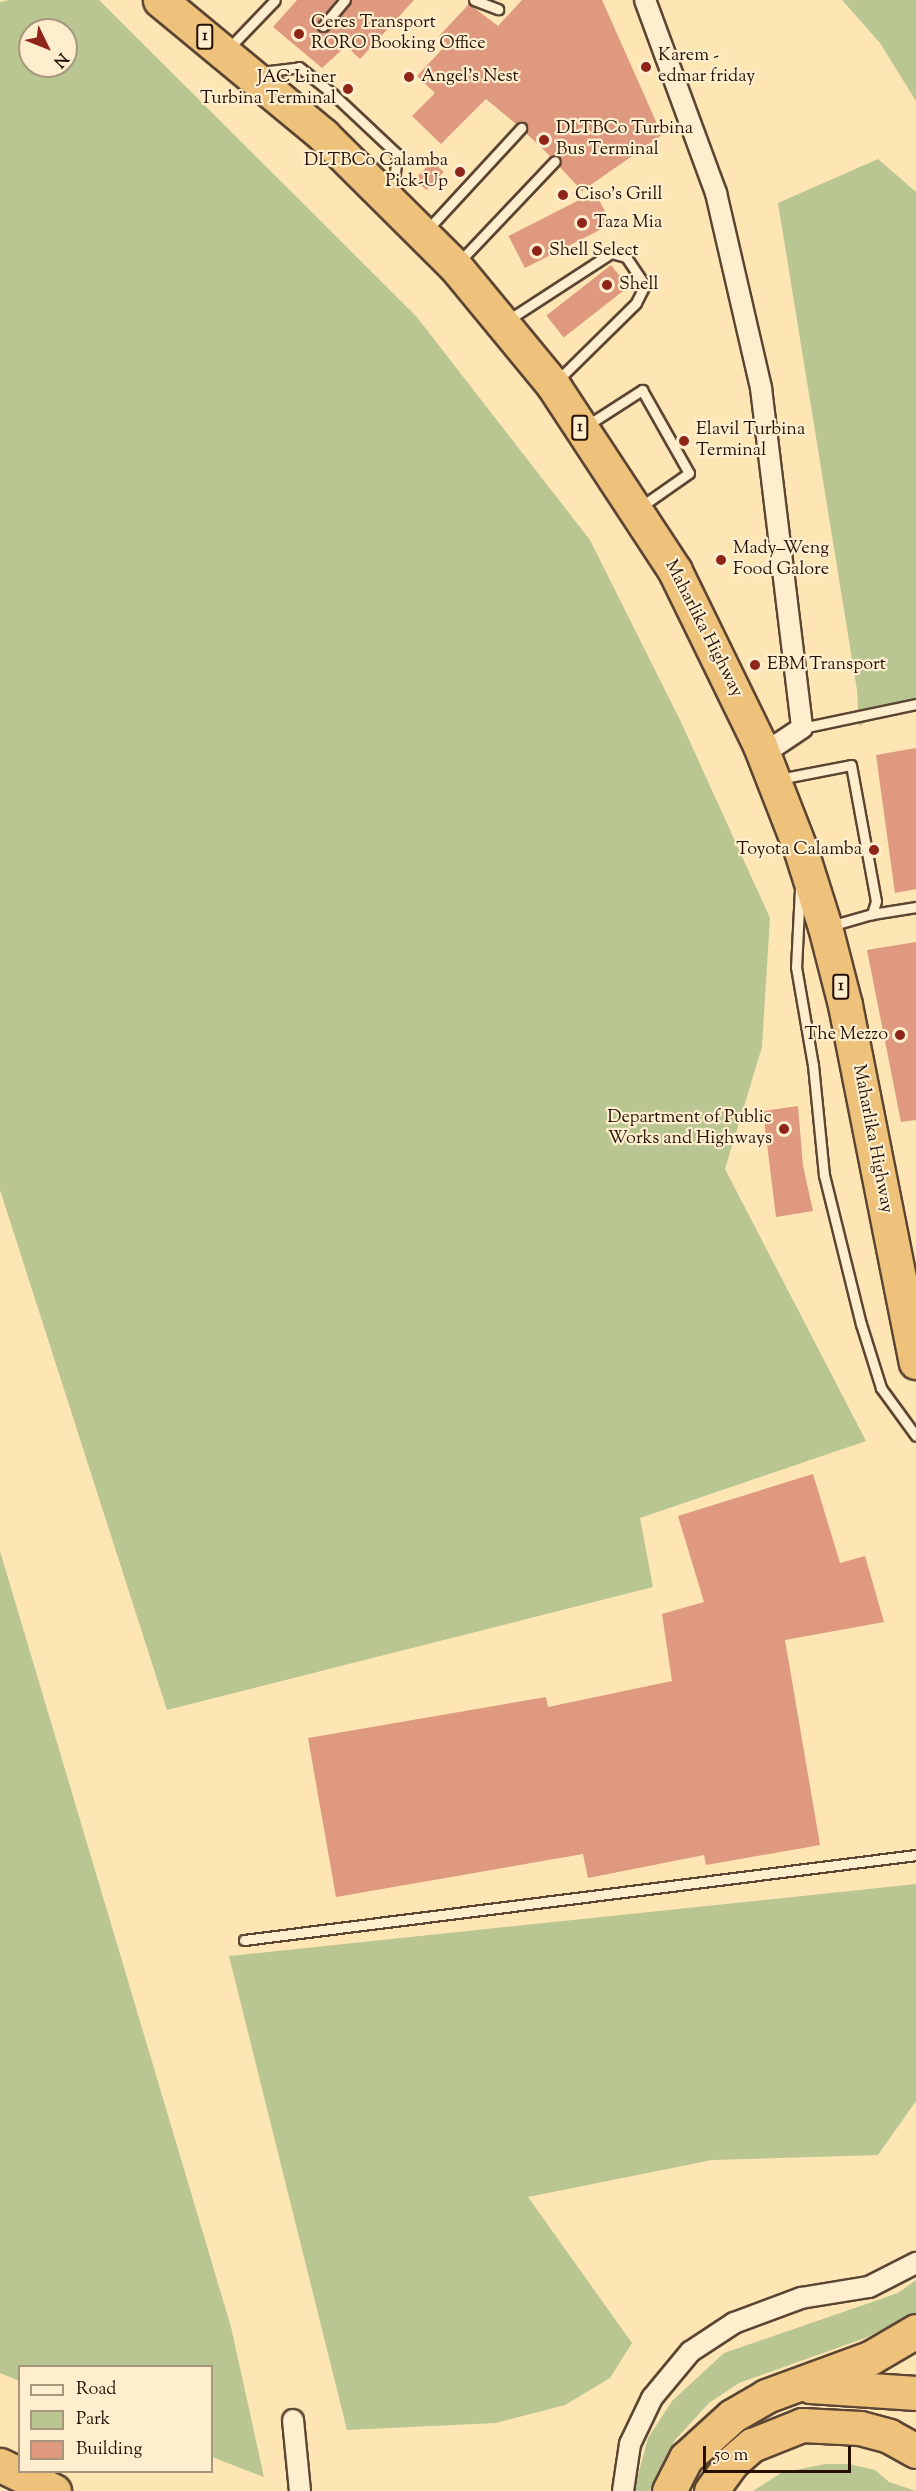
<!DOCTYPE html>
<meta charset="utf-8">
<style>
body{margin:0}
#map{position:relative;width:916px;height:2491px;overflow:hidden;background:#fde5b4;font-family:"Sorts Mill Goudy",serif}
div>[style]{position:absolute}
.green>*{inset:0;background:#b9c691}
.building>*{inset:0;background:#de997e;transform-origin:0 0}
.roads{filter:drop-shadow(2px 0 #5c4532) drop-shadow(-2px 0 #5c4532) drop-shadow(0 2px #5c4532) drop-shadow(0 -2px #5c4532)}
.service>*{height:9px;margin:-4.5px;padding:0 4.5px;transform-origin:4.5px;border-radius:4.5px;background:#feeece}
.minor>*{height:20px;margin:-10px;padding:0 10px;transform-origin:10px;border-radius:10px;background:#feeece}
.trunk>*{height:33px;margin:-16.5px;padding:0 16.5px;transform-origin:16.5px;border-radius:16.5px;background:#eec27a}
.motorway>*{height:33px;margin:-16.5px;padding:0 16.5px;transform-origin:16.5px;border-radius:16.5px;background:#eec27a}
.dots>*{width:16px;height:16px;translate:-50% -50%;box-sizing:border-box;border:3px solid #feeece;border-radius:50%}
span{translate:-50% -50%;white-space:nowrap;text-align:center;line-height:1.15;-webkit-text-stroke:4.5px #feeece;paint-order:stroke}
.shield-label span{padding:2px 4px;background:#feeece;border:2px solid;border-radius:4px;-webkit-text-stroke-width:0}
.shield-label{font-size:16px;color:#261006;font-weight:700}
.poi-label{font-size:18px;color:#261006}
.left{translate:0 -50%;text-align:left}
.right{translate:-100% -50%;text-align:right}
.street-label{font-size:18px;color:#261006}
.legend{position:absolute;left:18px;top:2365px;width:195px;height:108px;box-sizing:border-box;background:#feeece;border:2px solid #a8957e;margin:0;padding:8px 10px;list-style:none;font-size:18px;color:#261006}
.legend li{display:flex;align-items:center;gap:12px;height:30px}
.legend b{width:30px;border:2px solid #a8957e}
.north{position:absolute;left:18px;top:18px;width:60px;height:60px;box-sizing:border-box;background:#feeece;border:2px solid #a8957e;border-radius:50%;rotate:133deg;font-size:16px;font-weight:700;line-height:24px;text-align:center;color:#261006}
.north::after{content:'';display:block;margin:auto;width:21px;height:27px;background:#8f2418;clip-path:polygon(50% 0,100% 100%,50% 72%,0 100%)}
.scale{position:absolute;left:703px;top:2446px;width:148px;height:27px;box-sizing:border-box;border:3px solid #261006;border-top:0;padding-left:8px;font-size:18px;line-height:21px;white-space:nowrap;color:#261006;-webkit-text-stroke:4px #feeece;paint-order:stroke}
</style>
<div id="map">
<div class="green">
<div style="clip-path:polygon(evenodd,10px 0,99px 0,416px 316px,590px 540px,680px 720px,770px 918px,762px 1047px,725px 1169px,866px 1441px,640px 1518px,653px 1587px,167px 1710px,0 1190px,0 2px,10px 0,30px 30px,66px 30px,66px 66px,30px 66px,30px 30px)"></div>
<div style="clip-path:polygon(842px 0,916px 0,916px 101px,880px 43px)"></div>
<div style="clip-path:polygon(878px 159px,916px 192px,916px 708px,874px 718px,859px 726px,857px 690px,778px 203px)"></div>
<div style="clip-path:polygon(0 1551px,231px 2327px,264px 2477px,212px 2457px,212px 2366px,20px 2366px,19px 2381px,0 2373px)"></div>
<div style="clip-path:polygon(916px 1884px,916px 2101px,878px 2155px,712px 2160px,528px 2197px,632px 2343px,610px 2378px,565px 2405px,496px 2423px,347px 2430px,229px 1956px)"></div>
<div style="clip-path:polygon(916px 2280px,916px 2313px,865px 2338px,739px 2383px,709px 2403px,675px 2440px,650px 2491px,634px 2491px,648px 2438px,672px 2401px,724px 2353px,898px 2293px)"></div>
<div style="clip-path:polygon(825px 2464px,849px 2464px,875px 2470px,889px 2482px,916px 2491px,753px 2491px,781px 2473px)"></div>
</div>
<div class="building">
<div style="clip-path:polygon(297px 0,336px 0,317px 24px,322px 33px,352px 0,414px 0,360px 59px,346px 46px,322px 68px,273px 27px)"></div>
<div style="clip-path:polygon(522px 0,602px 0,662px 135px,582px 191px,559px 166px,560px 157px,550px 156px,526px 133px,526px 123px,516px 124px,486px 99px,441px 144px,412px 116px,435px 93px,417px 76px,447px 44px,439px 36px,469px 4px,498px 26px)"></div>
<div style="left:432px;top:161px;width:16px;height:25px;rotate:43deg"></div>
<div style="left:595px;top:192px;width:36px;height:97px;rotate:63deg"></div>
<div style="left:611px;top:265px;width:28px;height:82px;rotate:52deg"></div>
<div style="clip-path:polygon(916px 748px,916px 889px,895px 893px,876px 755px)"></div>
<div style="clip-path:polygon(916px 942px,916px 1120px,901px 1122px,867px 950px)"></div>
<div style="clip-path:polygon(798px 1106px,803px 1166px,813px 1211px,776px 1217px,763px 1111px)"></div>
<div style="clip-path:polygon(813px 1474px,840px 1563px,865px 1556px,884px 1622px,785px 1640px,820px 1845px,706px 1865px,704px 1855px,588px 1878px,583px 1854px,336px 1897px,308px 1738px,546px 1697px,548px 1707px,672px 1681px,662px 1614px,704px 1602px,678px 1516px)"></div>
</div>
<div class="roads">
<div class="service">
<div style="left:474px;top:0;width:26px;rotate:21deg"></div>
<div style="left:323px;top:26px;width:34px;rotate:-50deg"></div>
<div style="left:229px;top:48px;width:66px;rotate:-46.2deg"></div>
<div style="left:261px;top:72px;width:38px;rotate:-7deg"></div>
<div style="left:299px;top:67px;width:43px;rotate:38.5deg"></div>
<div style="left:333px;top:94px;width:88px;rotate:43.2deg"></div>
<div style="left:397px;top:154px;width:39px;rotate:96deg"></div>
<div style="left:427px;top:230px;width:139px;rotate:-47.3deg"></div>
<div style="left:459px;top:262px;width:139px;rotate:-46.5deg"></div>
<div style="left:508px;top:320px;width:123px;rotate:-33deg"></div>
<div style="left:611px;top:253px;width:16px;rotate:15deg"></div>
<div style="left:626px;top:257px;width:34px;rotate:56deg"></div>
<div style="left:645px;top:285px;width:20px;rotate:117deg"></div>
<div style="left:636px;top:303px;width:112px;rotate:135.4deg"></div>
<div style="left:586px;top:426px;width:67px;rotate:-32.7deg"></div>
<div style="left:642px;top:390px;width:95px;rotate:60.5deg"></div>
<div style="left:689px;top:473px;width:61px;rotate:145deg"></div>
<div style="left:802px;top:728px;width:116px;rotate:-11.9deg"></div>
<div style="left:779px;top:779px;width:73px;rotate:-11deg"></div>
<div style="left:851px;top:765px;width:138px;rotate:79.6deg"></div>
<div style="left:876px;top:901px;width:14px;rotate:107deg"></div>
<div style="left:872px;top:914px;width:44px;rotate:164.1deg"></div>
<div style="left:800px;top:889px;width:78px;rotate:92.9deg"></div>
<div style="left:796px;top:967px;width:99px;rotate:80.2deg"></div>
<div style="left:813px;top:1065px;width:111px;rotate:84.3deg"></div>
<div style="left:824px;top:1175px;width:154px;rotate:76.1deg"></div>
<div style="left:861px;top:1324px;width:67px;rotate:72.6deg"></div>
<div style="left:881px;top:1388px;width:59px;rotate:53.9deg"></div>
<div style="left:872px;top:914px;width:45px;rotate:-9deg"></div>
<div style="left:244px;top:1940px;width:677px;rotate:-7.21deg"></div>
</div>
<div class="minor">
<div style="left:645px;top:0;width:206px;rotate:69.8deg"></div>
<div style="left:716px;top:193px;width:200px;rotate:77deg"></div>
<div style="left:761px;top:388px;width:342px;rotate:83.1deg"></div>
<div style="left:802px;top:728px;width:47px;rotate:146.3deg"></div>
<div style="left:293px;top:2420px;width:71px;rotate:84.4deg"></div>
<div style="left:623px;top:2491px;width:48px;rotate:-81.5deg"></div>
<div style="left:630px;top:2444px;width:51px;rotate:-64.4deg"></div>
<div style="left:652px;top:2398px;width:60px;rotate:-50.4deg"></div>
<div style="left:690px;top:2352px;width:53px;rotate:-33.4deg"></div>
<div style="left:734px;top:2323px;width:72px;rotate:-20.5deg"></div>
<div style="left:801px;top:2298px;width:69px;rotate:-9.2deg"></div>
<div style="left:869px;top:2287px;width:53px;rotate:-27.1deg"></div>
</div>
<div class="trunk">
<div style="left:160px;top:0;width:212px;rotate:39.6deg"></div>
<div style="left:323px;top:135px;width:186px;rotate:44.8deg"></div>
<div style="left:455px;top:266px;width:154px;rotate:50.5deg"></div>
<div style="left:553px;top:385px;width:222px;rotate:56.7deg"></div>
<div style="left:675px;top:571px;width:191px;rotate:64deg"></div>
<div style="left:759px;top:743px;width:116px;rotate:68.7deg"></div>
<div style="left:801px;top:851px;width:80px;rotate:72.5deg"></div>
<div style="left:825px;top:927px;width:81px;rotate:75.6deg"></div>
<div style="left:845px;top:1005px;width:364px;rotate:78.8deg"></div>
</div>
<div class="motorway">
<div style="left:810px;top:2386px;width:106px;rotate:3.8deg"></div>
<div style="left:0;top:2465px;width:60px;rotate:25.7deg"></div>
<div style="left:669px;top:2491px;width:37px;rotate:-63deg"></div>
<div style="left:686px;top:2458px;width:62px;rotate:-42.4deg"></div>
<div style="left:732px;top:2416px;width:39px;rotate:-30deg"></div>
<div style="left:766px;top:2396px;width:111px;rotate:-20.1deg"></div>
<div style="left:870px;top:2358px;width:53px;rotate:-30.4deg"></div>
<div style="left:711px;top:2491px;width:34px;rotate:-54deg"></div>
<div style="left:731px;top:2463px;width:28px;rotate:-41deg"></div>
<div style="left:752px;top:2445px;width:54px;rotate:-21.8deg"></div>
<div style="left:802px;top:2425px;width:58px;rotate:3deg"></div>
<div style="left:860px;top:2428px;width:30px;rotate:15deg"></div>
<div style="left:889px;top:2436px;width:31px;rotate:29deg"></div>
</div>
</div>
<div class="dots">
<div style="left:299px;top:34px;background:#8f2418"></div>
<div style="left:646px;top:67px;background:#8f2418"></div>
<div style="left:409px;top:77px;background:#8f2418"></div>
<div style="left:348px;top:89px;background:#8f2418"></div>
<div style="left:544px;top:140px;background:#8f2418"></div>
<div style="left:460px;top:172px;background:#8f2418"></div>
<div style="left:563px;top:195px;background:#8f2418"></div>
<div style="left:582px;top:223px;background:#8f2418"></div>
<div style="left:537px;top:251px;background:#8f2418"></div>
<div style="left:607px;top:285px;background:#8f2418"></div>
<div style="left:684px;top:441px;background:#8f2418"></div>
<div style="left:721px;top:560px;background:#8f2418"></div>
<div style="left:755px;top:665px;background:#8f2418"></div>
<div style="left:874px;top:850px;background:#8f2418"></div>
<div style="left:900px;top:1035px;background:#8f2418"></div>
<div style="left:784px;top:1129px;background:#8f2418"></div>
</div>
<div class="shield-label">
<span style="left:205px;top:37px">1</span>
<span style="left:580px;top:428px">1</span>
<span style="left:841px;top:987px">1</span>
</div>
<div class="poi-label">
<span class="left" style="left:311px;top:34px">Ceres Transport<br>RORO Booking Office</span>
<span class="left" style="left:658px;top:67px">Karem -<br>edmar friday</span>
<span class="left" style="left:421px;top:77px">Angel's Nest</span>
<span class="right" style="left:336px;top:89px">JAC Liner<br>Turbina Terminal</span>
<span class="left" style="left:556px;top:140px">DLTBCo Turbina<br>Bus Terminal</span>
<span class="right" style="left:448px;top:172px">DLTBCo Calamba<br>Pick-Up</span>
<span class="left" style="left:575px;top:195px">Ciso's Grill</span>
<span class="left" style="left:594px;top:223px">Taza Mia</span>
<span class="left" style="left:549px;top:251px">Shell Select</span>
<span class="left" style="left:619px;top:285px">Shell</span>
<span class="left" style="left:696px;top:441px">Elavil Turbina<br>Terminal</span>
<span class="left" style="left:733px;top:560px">Mady–Weng<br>Food Galore</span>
<span class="left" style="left:767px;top:665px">EBM Transport</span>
<span class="right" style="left:862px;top:850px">Toyota Calamba</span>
<span class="right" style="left:888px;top:1035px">The Mezzo</span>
<span class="right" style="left:772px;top:1129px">Department of Public<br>Works and Highways</span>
</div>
<div class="street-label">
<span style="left:703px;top:629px;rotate:63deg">Maharlika Highway</span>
<span style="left:872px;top:1139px;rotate:79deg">Maharlika Highway</span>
</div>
<ul class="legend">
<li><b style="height:8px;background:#feeece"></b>Road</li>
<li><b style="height:16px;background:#b9c691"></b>Park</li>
<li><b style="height:16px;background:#de997e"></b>Building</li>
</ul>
<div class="north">N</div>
<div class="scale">50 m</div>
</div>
